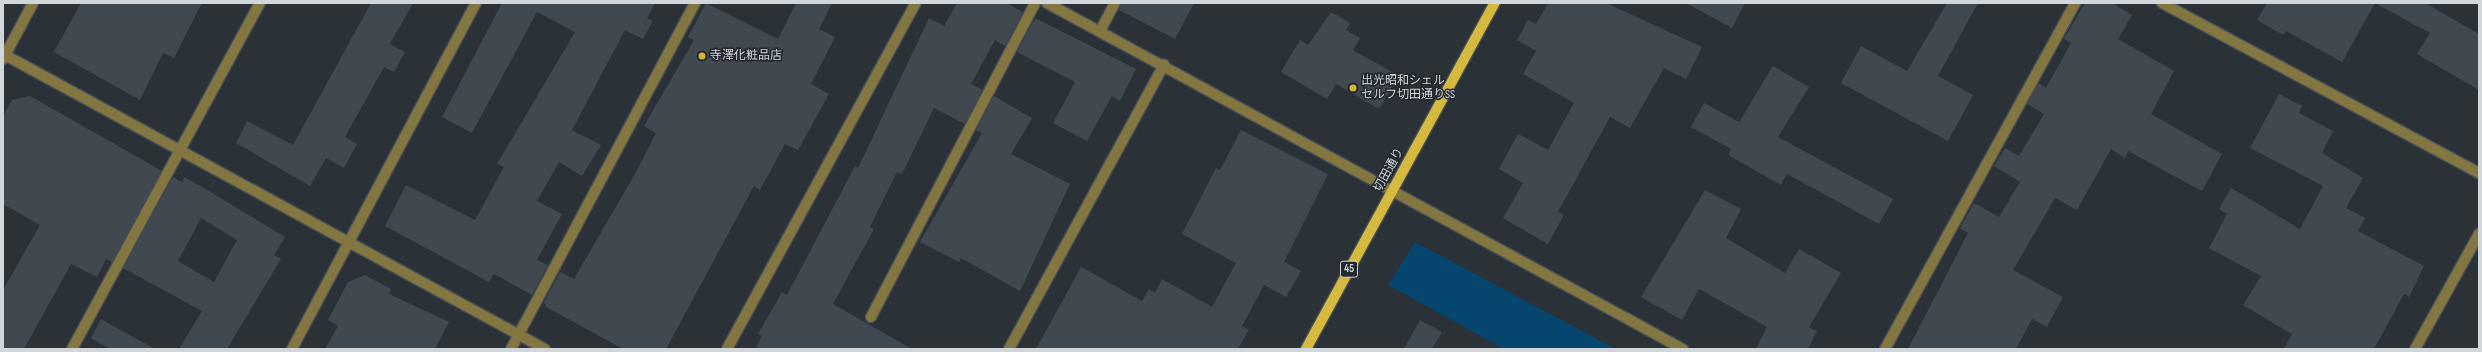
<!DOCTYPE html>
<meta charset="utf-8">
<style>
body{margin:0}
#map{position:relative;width:2482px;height:352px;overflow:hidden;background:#2a3238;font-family:"Sofia Sans Condensed","Noto Sans JP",sans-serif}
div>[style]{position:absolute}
.green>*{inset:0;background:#06456d}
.building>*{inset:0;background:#414950}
.roads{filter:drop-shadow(1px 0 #485055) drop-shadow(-1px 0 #485055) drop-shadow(0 1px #485055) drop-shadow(0 -1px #485055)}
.minor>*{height:10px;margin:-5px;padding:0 5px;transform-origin:5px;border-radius:5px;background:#837641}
.major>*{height:10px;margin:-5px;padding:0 5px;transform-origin:5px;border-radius:5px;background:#d6ba40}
.dots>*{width:11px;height:11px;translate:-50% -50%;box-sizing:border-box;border:2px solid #21282e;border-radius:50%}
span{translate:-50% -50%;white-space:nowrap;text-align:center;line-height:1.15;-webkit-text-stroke:3px #21282e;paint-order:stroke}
.shield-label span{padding:1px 3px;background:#21282e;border:1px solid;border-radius:3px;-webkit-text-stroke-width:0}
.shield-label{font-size:11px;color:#d1d6da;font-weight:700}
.poi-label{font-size:12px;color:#d1d6da}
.left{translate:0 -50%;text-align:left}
.street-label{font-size:12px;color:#d1d6da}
.frame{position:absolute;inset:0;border:4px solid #d1d6da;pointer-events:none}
</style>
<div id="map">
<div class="green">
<div style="clip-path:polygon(1415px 242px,1616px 349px,1504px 349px,1388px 285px)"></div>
</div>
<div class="building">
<div style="clip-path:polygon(81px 3px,202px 3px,174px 58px,163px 53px,140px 100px,54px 52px)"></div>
<div style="clip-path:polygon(371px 3px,413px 3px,390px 44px,405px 52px,394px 72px,384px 67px,345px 137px,357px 144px,344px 168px,326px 158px,310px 186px,236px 143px,247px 121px,293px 145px)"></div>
<div style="clip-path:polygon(502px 3px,655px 3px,647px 18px,653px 21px,643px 39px,625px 30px,572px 130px,601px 145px,582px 176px,559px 162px,537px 201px,562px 214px,537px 260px,548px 265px,532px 295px,494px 274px,489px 282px,385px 226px,406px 185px,475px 220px,504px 167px,497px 164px,575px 32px,537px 12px,472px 133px,442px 117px)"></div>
<div style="clip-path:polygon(706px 3px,778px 39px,796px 3px,832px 3px,819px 29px,835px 37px,811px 84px,829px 94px,798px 150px,785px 144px,760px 190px,754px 186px,666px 349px,623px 349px,546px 307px,544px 302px,560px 272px,574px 279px,636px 172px,656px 133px,644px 126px,694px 40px,688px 37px)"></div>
<div style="clip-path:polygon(957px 3px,1006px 3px,1023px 12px,1005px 46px,995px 40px,971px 84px,982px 90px,965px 124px,934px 108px,902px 174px,897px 172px,870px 227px,874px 229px,833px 304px,912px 349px,755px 349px,762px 336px,758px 334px,782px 292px,787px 295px,855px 166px,858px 168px,929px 18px,944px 26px)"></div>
<div style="clip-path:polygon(1121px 3px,1194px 3px,1175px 39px,1119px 10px)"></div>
<div style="clip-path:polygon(1548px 3px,1606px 3px,1702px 47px,1686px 79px,1664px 68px,1630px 128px,1610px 117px,1558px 212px,1564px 215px,1548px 244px,1503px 218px,1523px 183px,1499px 169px,1518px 134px,1548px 150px,1574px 103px,1523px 74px,1536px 51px,1517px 40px,1528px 20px,1536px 24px)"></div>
<div style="clip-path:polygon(1686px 3px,1745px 3px,1732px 28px)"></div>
<div style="clip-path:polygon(1947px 3px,1978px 3px,1938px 76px,1973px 95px,1948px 141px,1841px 83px,1861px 46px,1907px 71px)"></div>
<div style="clip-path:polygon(2085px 3px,2112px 3px,2132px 15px,2118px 39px,2174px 71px,2151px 114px,2222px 154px,2202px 191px,2128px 151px,2125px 158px,2111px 149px,2077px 210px,2055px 198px,2013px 270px,2063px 297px,2047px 327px,2032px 319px,2016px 349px,1908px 349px,1968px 233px,1960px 228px,1974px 203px,1999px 217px,2020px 182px,1994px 166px,2005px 148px,2019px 156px,2044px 114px,2027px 104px,2038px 83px,2046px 88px,2071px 43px,2064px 39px)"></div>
<div style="clip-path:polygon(2267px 3px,2425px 3px,2479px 34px,2479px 90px,2417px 54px,2430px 33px,2375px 3px,2342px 62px,2286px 31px,2283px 35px,2257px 20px)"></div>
<div style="clip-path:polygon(1331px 12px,1350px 23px,1346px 30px,1360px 38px,1353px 50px,1399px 76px,1379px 109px,1336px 84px,1327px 99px,1281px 72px,1300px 40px,1308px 45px)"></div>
<div style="clip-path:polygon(1035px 18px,1136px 69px,1120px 101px,1112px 96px,1087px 141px,1053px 123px,1075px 82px,1017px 52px)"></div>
<div style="clip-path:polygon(1773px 66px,1809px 87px,1778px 137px,1893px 199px,1879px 224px,1787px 174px,1781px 185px,1728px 155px,1731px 149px,1691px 127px,1704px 103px,1739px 122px)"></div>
<div style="clip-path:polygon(2279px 94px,2302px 106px,2299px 113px,2333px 131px,2322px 153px,2363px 178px,2346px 208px,2365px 218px,2358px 231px,2424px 266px,2409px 297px,2404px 294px,2374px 349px,2284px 349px,2292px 334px,2243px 305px,2261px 276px,2209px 248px,2227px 214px,2219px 209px,2231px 188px,2300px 229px,2323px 186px,2250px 148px)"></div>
<div style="clip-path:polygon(30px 96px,162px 171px,112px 262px,106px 259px,97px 277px,71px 264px,24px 349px,3px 349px,3px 290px,40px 225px,3px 204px,3px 116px,12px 100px)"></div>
<div style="clip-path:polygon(994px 96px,1032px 118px,1011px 154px,1070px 184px,1020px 291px,961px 258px,959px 262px,920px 242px,982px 133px,976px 130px)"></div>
<div style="clip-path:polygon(1241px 130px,1328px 174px,1284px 262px,1301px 271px,1286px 297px,1264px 285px,1242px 326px,1249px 330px,1238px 349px,1036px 349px,1081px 267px,1142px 301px,1149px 289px,1155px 293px,1162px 279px,1212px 307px,1236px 263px,1182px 234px,1216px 168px,1220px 170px)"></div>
<div style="clip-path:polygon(evenodd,173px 177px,182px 182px,184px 177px,204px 188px,285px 237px,274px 255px,281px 259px,227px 349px,179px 349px,202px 311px,123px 268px,173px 177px,201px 218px,237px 240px,214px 282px,178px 261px,201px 218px)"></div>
<div style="clip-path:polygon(1705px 190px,1741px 209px,1726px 238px,1785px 273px,1799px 249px,1841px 273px,1809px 327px,1817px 331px,1808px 349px,1756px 349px,1767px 327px,1699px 289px,1682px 320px,1641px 297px)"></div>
<div style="clip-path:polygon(365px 275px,391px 289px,389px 294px,449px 322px,435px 349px,325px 349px,338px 326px,328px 320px,348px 282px)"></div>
<div style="clip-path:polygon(101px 319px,155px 349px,110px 349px,91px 338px)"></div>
<div style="clip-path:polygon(1420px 320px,1442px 332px,1432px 349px,1404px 349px)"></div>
</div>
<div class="roads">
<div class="minor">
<div style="left:1047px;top:3px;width:724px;rotate:28.55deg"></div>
<div style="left:2162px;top:3px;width:360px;rotate:28.2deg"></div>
<div style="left:1100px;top:31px;width:32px;rotate:-62deg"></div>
<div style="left:5px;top:55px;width:615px;rotate:28.57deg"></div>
<div style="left:3px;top:59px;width:64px;rotate:-61.8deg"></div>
<div style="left:871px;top:317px;width:354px;rotate:-62.4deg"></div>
<div style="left:72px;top:349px;width:394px;rotate:-61.5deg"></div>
<div style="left:292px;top:349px;width:392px;rotate:-62deg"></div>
<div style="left:511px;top:349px;width:392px;rotate:-62deg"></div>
<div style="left:727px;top:349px;width:394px;rotate:-61.4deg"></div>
<div style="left:1009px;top:349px;width:324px;rotate:-61.4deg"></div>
<div style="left:1885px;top:349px;width:395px;rotate:-61.2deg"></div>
<div style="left:2415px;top:349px;width:132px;rotate:-60.9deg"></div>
</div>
<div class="major">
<div style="left:1306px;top:349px;width:394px;rotate:-61.4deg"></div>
</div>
</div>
<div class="dots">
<div style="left:702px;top:56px;background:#d3b635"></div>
<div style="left:1353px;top:88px;background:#d3b635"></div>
</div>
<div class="shield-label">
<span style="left:1349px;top:269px">45</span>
</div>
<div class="poi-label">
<span class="left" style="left:710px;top:56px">寺澤化粧品店</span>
<span class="left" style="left:1361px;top:88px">出光昭和シェル<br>セルフ切田通りSS</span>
</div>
<div class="street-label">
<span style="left:1389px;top:170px;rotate:-61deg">切田通り</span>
</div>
<div class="frame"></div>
</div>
